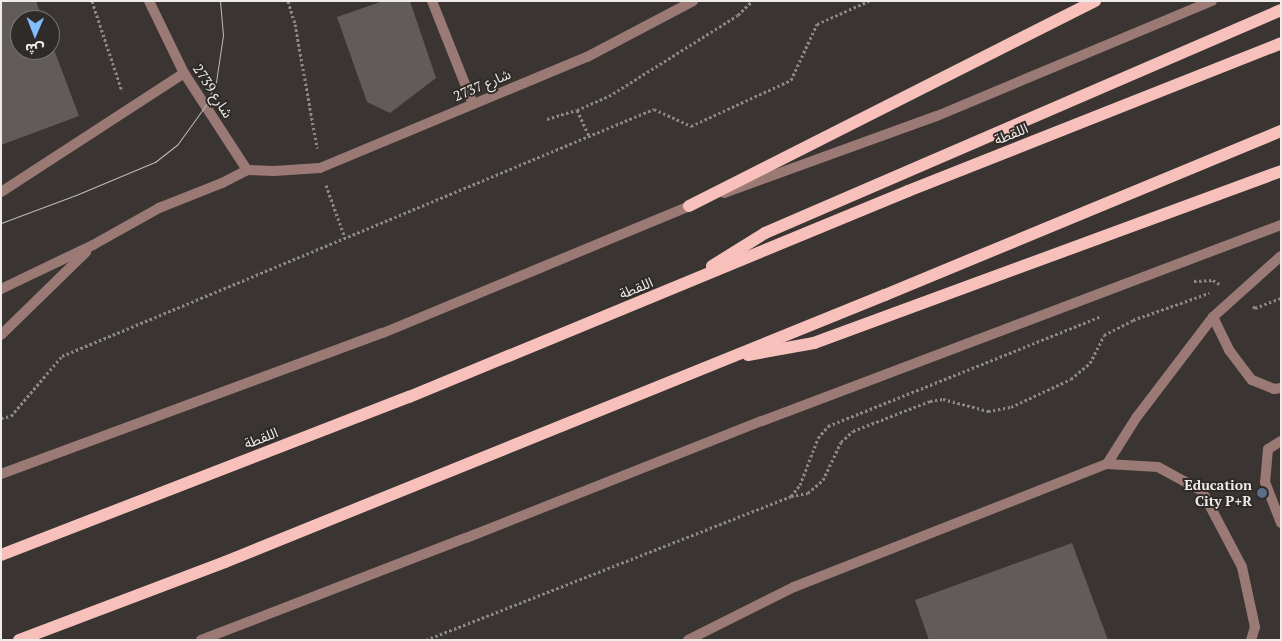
<!DOCTYPE html>
<meta charset="utf-8">
<style>
body{margin:0}
#map{position:relative;width:1282px;height:641px;overflow:hidden;background:#3a3532;font-family:"PT Serif","Noto Sans Arabic",serif}
div>[style]{position:absolute}
.building>*{inset:0;background:#615b5a}
.path>*{height:3px;margin-top:-1.5px;transform-origin:0;background:repeating-linear-gradient(90deg,#8c8885 0 2.5px,transparent 0 5px)}
.lane>*{height:10px;margin:-5px;padding:0 5px;transform-origin:5px;border-radius:5px;background:#9b7a76}
.street>*{height:10px;margin:-5px;padding:0 5px;transform-origin:5px;border-radius:5px;background:#9b7a76}
.primary>*{height:12px;margin:-6px;padding:0 6px;transform-origin:6px;border-radius:6px;background:#f7c0bb}
.tram>*{height:1px;margin:-0.5px;padding:0 0.5px;transform-origin:0.5px;border-radius:0.5px;background:#bfbcb9}
.dots>*{width:14px;height:14px;translate:-50% -50%;box-sizing:border-box;border:2px solid #2f2b28;border-radius:50%}
span{translate:-50% -50%;white-space:nowrap;text-align:center;line-height:1.15;-webkit-text-stroke:4px #2f2b28;paint-order:stroke}
.street-label{font-size:14px;color:#eeebe9}
.poi-label{font-size:14px;color:#eeebe9;font-weight:700}
.right{translate:-100% -50%;text-align:right}
.frame{position:absolute;inset:0;border:2px solid #eeebe9;pointer-events:none}
.north{position:absolute;left:10px;top:10px;width:50px;height:50px;box-sizing:border-box;background:#2f2b28;border:1px solid #7b7875;border-radius:50%;rotate:181deg;font-size:14px;font-weight:700;line-height:20px;text-align:center;color:#eeebe9}
.north::after{content:'';display:block;margin:auto;width:18px;height:22px;background:#83bcfb;clip-path:polygon(50% 0,100% 100%,50% 72%,0 100%)}
</style>
<div id="map">
<div class="building">
<div style="clip-path:polygon(1px 1px,36px 1px,43px 20px,20px 20px,20px 50px,50px 50px,50px 39px,79px 116px,1px 145px)"></div>
<div style="clip-path:polygon(383px 1px,410px 1px,436px 78px,390px 113px,367px 102px,337px 17px)"></div>
<div style="clip-path:polygon(1072px 543px,1108px 640px,929px 640px,915px 600px)"></div>
</div>
<div class="path">
<div style="left:92px;top:1px;width:95px;rotate:71.6deg"></div>
<div style="left:288px;top:1px;width:24px;rotate:73deg"></div>
<div style="left:295px;top:24px;width:126px;rotate:79.9deg"></div>
<div style="left:577px;top:110px;width:29px;rotate:65deg"></div>
<div style="left:547px;top:119px;width:31px;rotate:-17deg"></div>
<div style="left:577px;top:110px;width:35px;rotate:-24deg"></div>
<div style="left:609px;top:96px;width:152px;rotate:-32.1deg"></div>
<div style="left:738px;top:15px;width:20px;rotate:-45deg"></div>
<div style="left:326px;top:185px;width:56px;rotate:70.3deg"></div>
<div style="left:1194px;top:281px;width:19px;rotate:-3deg"></div>
<div style="left:1213px;top:280px;width:9px;rotate:32deg"></div>
<div style="left:1253px;top:306px;width:3px;rotate:45deg"></div>
<div style="left:1255px;top:308px;width:28px;rotate:-21deg"></div>
<div style="left:1px;top:418px;width:10px;rotate:-11deg"></div>
<div style="left:11px;top:416px;width:79px;rotate:-49.6deg"></div>
<div style="left:62px;top:356px;width:641px;rotate:-22.65deg"></div>
<div style="left:654px;top:109px;width:41px;rotate:24.7deg"></div>
<div style="left:691px;top:126px;width:110px;rotate:-24.7deg"></div>
<div style="left:791px;top:80px;width:62px;rotate:-65.1deg"></div>
<div style="left:817px;top:24px;width:57px;rotate:-23.9deg"></div>
<div style="left:791px;top:496px;width:17px;rotate:-10deg"></div>
<div style="left:808px;top:493px;width:20px;rotate:-41deg"></div>
<div style="left:823px;top:480px;width:42px;rotate:-64.7deg"></div>
<div style="left:841px;top:442px;width:16px;rotate:-43deg"></div>
<div style="left:853px;top:431px;width:83px;rotate:-21.3deg"></div>
<div style="left:930px;top:401px;width:13px;rotate:-9deg"></div>
<div style="left:943px;top:399px;width:47px;rotate:14.9deg"></div>
<div style="left:988px;top:411px;width:23px;rotate:-10deg"></div>
<div style="left:1011px;top:407px;width:66px;rotate:-25deg"></div>
<div style="left:1071px;top:379px;width:25px;rotate:-40deg"></div>
<div style="left:1090px;top:363px;width:31px;rotate:-63deg"></div>
<div style="left:1104px;top:335px;width:33px;rotate:-27deg"></div>
<div style="left:1133px;top:320px;width:81px;rotate:-19.6deg"></div>
<div style="left:426px;top:640px;width:392px;rotate:-21.5deg"></div>
<div style="left:791px;top:496px;width:14px;rotate:-51deg"></div>
<div style="left:800px;top:485px;width:50px;rotate:-69deg"></div>
<div style="left:818px;top:438px;width:16px;rotate:-50deg"></div>
<div style="left:828px;top:426px;width:295px;rotate:-21.9deg"></div>
</div>
<div class="lane">
<div style="left:432px;top:1px;width:111px;rotate:68.3deg"></div>
<div style="left:1px;top:192px;width:218px;rotate:-33deg"></div>
<div style="left:1px;top:289px;width:102px;rotate:-25.6deg"></div>
<div style="left:93px;top:245px;width:76px;rotate:-29.3deg"></div>
<div style="left:159px;top:208px;width:68px;rotate:-21.6deg"></div>
<div style="left:222px;top:183px;width:28px;rotate:-27deg"></div>
<div style="left:1213px;top:317px;width:37px;rotate:64deg"></div>
<div style="left:1229px;top:350px;width:38px;rotate:53deg"></div>
<div style="left:1252px;top:380px;width:24px;rotate:22deg"></div>
<div style="left:1274px;top:389px;width:7px;rotate:-8deg"></div>
<div style="left:1px;top:335px;width:119px;rotate:-44.3deg"></div>
<div style="left:1281px;top:441px;width:15px;rotate:148deg"></div>
<div style="left:1268px;top:449px;width:33px;rotate:95deg"></div>
<div style="left:1265px;top:482px;width:44px;rotate:68.7deg"></div>
<div style="left:1107px;top:464px;width:54px;rotate:-57.8deg"></div>
<div style="left:1136px;top:418px;width:127px;rotate:-52.7deg"></div>
<div style="left:1213px;top:317px;width:91px;rotate:-41.9deg"></div>
<div style="left:688px;top:640px;width:119px;rotate:-26.6deg"></div>
<div style="left:794px;top:587px;width:336px;rotate:-21.5deg"></div>
<div style="left:1107px;top:464px;width:51px;rotate:3.4deg"></div>
<div style="left:1158px;top:467px;width:50px;rotate:28.6deg"></div>
<div style="left:1202px;top:491px;width:86px;rotate:62.2deg"></div>
<div style="left:1242px;top:567px;width:61px;rotate:77.8deg"></div>
<div style="left:1255px;top:627px;width:14px;rotate:107deg"></div>
</div>
<div class="street">
<div style="left:149px;top:1px;width:80px;rotate:64.1deg"></div>
<div style="left:184px;top:73px;width:116px;rotate:57deg"></div>
<div style="left:247px;top:170px;width:27px;rotate:2deg"></div>
<div style="left:274px;top:171px;width:46px;rotate:-3.7deg"></div>
<div style="left:320px;top:168px;width:289px;rotate:-22.6deg"></div>
<div style="left:587px;top:57px;width:120px;rotate:-27.8deg"></div>
<div style="left:724px;top:193px;width:226px;rotate:-19.9deg"></div>
<div style="left:937px;top:116px;width:298px;rotate:-22.7deg"></div>
<div style="left:1px;top:474px;width:407px;rotate:-20.3deg"></div>
<div style="left:383px;top:333px;width:337px;rotate:-22.5deg"></div>
<div style="left:201px;top:640px;width:284px;rotate:-21.1deg"></div>
<div style="left:466px;top:538px;width:318px;rotate:-21.6deg"></div>
<div style="left:762px;top:421px;width:555px;rotate:-20.69deg"></div>
</div>
<div class="primary">
<div style="left:689px;top:206px;width:455px;rotate:-26.8deg"></div>
<div style="left:712px;top:266px;width:62px;rotate:-31.9deg"></div>
<div style="left:765px;top:233px;width:562px;rotate:-23.37deg"></div>
<div style="left:748px;top:355px;width:67px;rotate:-10.3deg"></div>
<div style="left:814px;top:343px;width:498px;rotate:-20.2deg"></div>
<div style="left:1px;top:555px;width:438px;rotate:-21.2deg"></div>
<div style="left:409px;top:397px;width:540px;rotate:-22.43deg"></div>
<div style="left:908px;top:191px;width:401px;rotate:-21.6deg"></div>
<div style="left:19px;top:640px;width:220px;rotate:-20.7deg"></div>
<div style="left:225px;top:562px;width:712px;rotate:-22.03deg"></div>
<div style="left:885px;top:295px;width:429px;rotate:-22.5deg"></div>
</div>
<div class="tram">
<div style="left:1px;top:223px;width:80px;rotate:-20.5deg"></div>
<div style="left:76px;top:195px;width:86px;rotate:-22.7deg"></div>
<div style="left:155px;top:162px;width:28px;rotate:-38deg"></div>
<div style="left:177px;top:145px;width:49px;rotate:-54.1deg"></div>
<div style="left:206px;top:105px;width:25px;rotate:-67deg"></div>
<div style="left:216px;top:82px;width:48px;rotate:-81.5deg"></div>
<div style="left:223px;top:35px;width:34px;rotate:-95deg"></div>
</div>
<div class="dots">
<div style="left:1262px;top:493px;background:#5c6f8a"></div>
</div>
<div class="street-label">
<span style="left:482px;top:85px;rotate:-23deg">شارع 2737</span>
<span style="left:213px;top:91px;rotate:57deg">شارع 2739</span>
<span style="left:1011px;top:134px;rotate:-22deg">اللقطة</span>
<span style="left:636px;top:288px;rotate:-22deg">اللقطة</span>
<span style="left:261px;top:438px;rotate:-21deg">اللقطة</span>
</div>
<div class="poi-label">
<span class="right" style="left:1252px;top:493px">Education<br>City P+R</span>
</div>
<div class="frame"></div>
<div class="north">ش</div>
</div>
